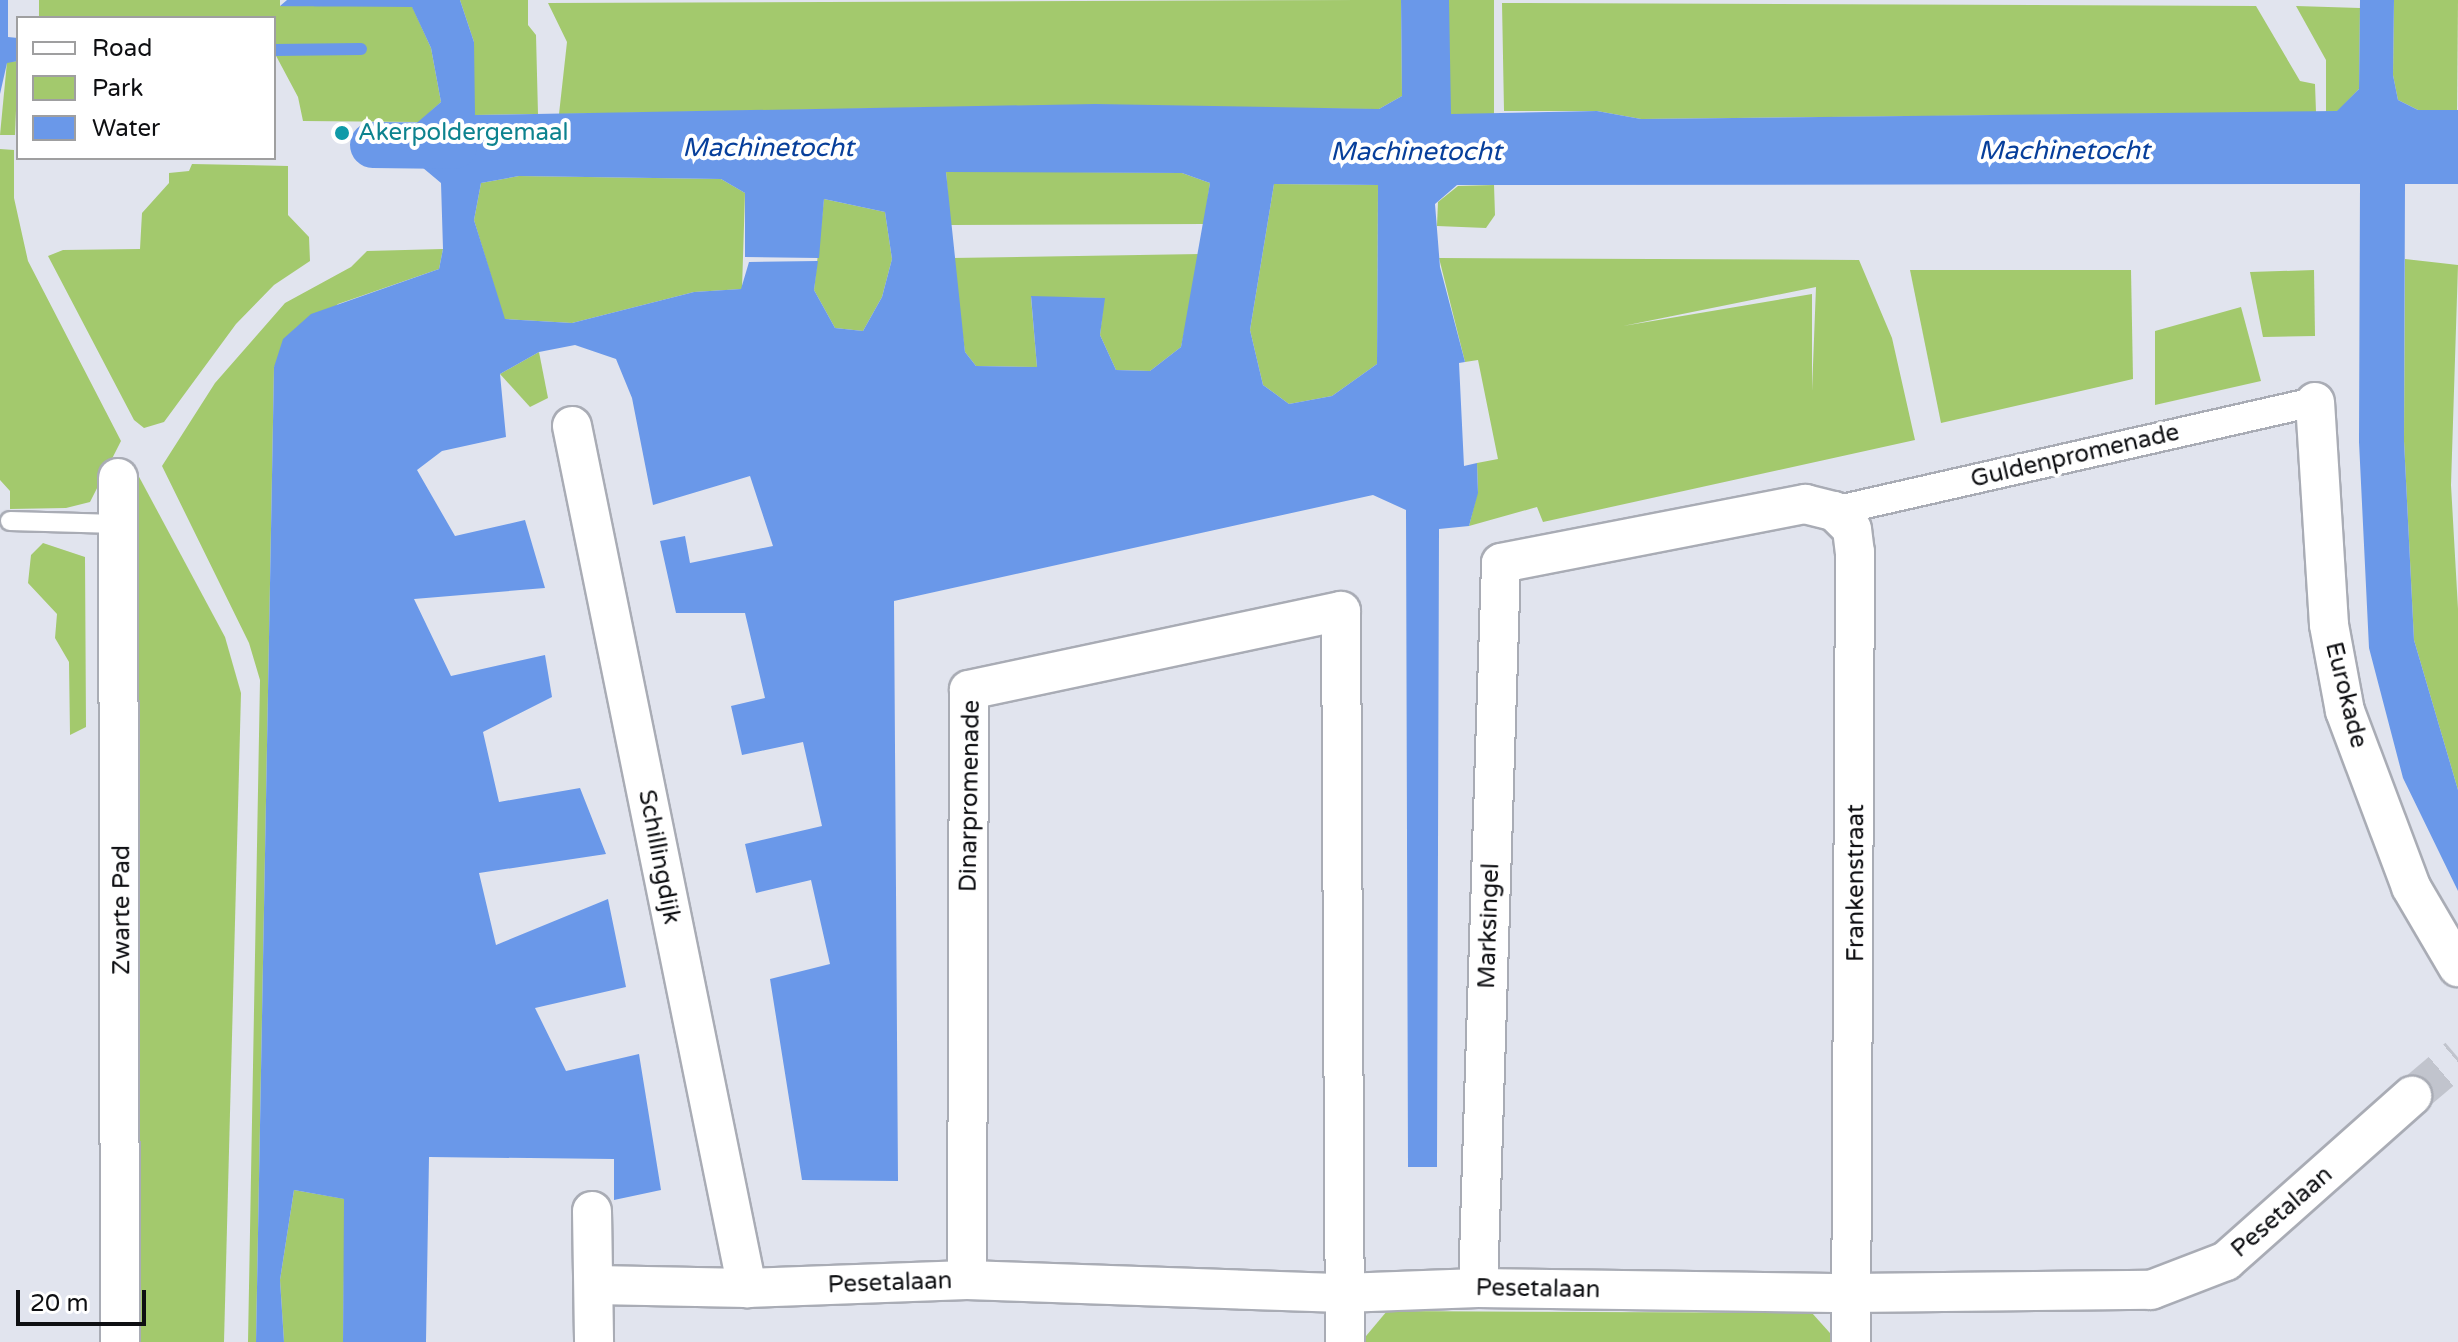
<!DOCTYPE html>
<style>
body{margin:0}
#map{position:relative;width:2458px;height:1342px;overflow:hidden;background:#e1e4ee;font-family:"Varela Round",sans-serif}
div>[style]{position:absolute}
.green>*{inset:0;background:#a3c96d;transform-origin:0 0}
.water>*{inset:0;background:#6a98e9}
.stream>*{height:12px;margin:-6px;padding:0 6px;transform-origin:6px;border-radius:6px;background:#6a98e9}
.canal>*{height:46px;margin:-23px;padding:0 23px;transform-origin:23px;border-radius:23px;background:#6a98e9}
.minor-tunnel>*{height:38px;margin-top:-19px;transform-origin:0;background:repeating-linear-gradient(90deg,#c1c4cd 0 38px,transparent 0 57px)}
.roads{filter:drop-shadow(2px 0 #a9acb5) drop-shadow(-2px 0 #a9acb5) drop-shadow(0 2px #a9acb5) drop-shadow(0 -2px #a9acb5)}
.service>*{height:18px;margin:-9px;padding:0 9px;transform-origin:9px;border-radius:9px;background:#fff}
.pedestrian>*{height:28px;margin:-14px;padding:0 14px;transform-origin:14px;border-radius:14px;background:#fff}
.minor>*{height:38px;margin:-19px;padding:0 19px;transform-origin:19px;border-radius:19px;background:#fff}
.dots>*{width:22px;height:22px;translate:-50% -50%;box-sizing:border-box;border:4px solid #fff;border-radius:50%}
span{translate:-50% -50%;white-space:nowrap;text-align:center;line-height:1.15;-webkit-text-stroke:8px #fff;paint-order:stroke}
.culture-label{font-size:24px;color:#0d838f}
.left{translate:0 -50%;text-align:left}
.street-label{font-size:24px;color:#0e0f12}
.water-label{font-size:26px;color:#073f9b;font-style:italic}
.legend{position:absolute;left:16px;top:16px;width:260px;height:144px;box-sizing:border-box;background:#fff;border:2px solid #9f9fa0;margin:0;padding:10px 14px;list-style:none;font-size:24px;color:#0e0f12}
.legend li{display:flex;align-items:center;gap:16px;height:40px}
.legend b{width:40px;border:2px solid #9f9fa0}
.scale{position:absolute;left:16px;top:1290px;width:130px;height:36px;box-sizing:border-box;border:4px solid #0e0f12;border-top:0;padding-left:10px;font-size:24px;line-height:28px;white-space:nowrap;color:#0e0f12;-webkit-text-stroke:6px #fff;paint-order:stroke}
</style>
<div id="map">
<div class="green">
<div style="clip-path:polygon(39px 0,280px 0,280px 6px,412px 6px,431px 48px,441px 102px,419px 122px,303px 121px,298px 97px,274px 52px,274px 18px,39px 18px)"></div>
<div style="clip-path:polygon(460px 0,528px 0,528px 25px,536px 35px,538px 114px,474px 115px,474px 42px)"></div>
<div style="clip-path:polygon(1363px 0,1401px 0,1402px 96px,1379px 109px,960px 107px,559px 114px,567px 42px,548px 3px)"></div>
<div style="left:1449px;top:0;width:45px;height:114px"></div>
<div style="clip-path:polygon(2394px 0,2458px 0,2457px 110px,2418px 110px,2398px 100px,2393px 75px)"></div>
<div style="clip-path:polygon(1502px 3px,2256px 6px,2300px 81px,2315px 84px,2316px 112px,1641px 119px,1597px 111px,1504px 111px)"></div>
<div style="clip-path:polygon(2296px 6px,2360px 8px,2359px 89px,2338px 111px,2326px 112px,2326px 60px)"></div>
<div style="clip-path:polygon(18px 61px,15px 135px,0 135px,7px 62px)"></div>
<div style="clip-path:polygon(0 149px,14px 150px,14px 198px,28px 261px,121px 441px,90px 502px,66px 508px,10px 509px,10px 491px,0 480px)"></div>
<div style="clip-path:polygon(192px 164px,288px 166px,288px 215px,309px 237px,310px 261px,274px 285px,236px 324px,164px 422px,144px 428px,134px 420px,48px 256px,63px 250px,140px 249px,142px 213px,169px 183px,169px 173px,189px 171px)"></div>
<div style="clip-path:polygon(946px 171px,1182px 173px,1210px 183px,1204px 224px,950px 225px)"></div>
<div style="clip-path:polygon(519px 176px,721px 179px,745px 193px,742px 289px,694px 292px,572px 323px,504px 319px,474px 220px,481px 183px)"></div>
<div style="clip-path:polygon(1274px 184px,1378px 185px,1377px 364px,1332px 396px,1289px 404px,1263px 385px,1250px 330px)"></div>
<div style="clip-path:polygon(1494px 185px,1495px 215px,1486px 228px,1437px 226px,1438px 202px,1458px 186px)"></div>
<div style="clip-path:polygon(824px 199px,885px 212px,892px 259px,882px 297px,863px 331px,835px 328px,814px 290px)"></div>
<div style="clip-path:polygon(443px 249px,439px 269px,338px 304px,274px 367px,256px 1342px,248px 1342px,260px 680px,249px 643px,162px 466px,215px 383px,285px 303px,351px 267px,367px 251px)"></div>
<div style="clip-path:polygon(1201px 254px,1181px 347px,1150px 371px,1116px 370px,1100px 335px,1104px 298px,1031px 297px,1037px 367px,976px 366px,965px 352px,952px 258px)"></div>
<div style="clip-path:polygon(evenodd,1439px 258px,1859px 260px,1892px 338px,1915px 440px,1543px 522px,1537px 507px,1469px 526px,1478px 490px,1477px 463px,1498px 459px,1478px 360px,1465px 362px,1439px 258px,1816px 287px,1812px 391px,1812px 294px,1623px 326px,1816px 287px)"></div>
<div style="clip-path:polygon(2405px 259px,2458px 265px,2451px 485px,2458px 609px,2458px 790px,2414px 640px,2404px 441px)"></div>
<div style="clip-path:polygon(1910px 270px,2131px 270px,2133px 379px,1941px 423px)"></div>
<div style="clip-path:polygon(2314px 270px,2315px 336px,2263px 337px,2250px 272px)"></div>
<div style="clip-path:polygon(2241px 307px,2261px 381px,2155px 405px,2155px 331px)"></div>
<div style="clip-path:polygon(539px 352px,548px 398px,530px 407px,500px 374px)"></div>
<div style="clip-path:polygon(137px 473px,225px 637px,241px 693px,224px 1342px,132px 1342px,133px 475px)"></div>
<div style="clip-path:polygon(43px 543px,85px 557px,86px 727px,70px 735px,69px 662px,55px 638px,57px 614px,28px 583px,31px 555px)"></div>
<div style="clip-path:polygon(294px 1190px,345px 1199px,343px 1342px,284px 1342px,280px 1280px)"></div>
<div style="clip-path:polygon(1387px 1311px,1812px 1313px,1838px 1342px,1361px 1342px)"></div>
</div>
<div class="water">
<div style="clip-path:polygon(0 0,8px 0,8px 37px,18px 38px,18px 61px,7px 63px,0 94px)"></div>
<div style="clip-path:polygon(evenodd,287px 0,460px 0,474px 42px,475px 115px,1095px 104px,1379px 109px,1402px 96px,1401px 0,1449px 0,1451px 114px,1597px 111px,1641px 119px,2337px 111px,2359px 89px,2360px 0,2394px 0,2393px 75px,2398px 100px,2418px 110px,2458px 110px,2458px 184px,2405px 184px,2404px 441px,2414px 640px,2458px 790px,2458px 891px,2403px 778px,2369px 648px,2359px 442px,2360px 184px,1457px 185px,1435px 204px,1440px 267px,1465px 362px,1459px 363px,1464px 466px,1477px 463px,1478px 493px,1469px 526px,1439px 529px,1437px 1167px,1408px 1167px,1406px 510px,1373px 495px,894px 601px,898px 1181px,802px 1180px,770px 979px,830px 964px,811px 880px,756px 893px,745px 844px,822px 826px,803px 742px,742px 755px,731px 706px,765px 698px,745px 613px,676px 613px,660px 541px,685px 536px,690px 563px,773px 546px,750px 476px,653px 505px,632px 398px,616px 359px,575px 345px,539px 352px,500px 374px,506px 437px,442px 451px,417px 470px,455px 536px,525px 520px,545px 588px,414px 599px,451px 676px,545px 655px,552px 697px,483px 732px,499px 802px,580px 788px,606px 854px,479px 873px,496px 945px,608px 899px,626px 987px,535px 1008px,566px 1071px,639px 1054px,661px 1190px,614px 1200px,614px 1159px,429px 1157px,426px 1342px,343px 1342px,344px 1199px,294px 1190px,280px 1280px,284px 1342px,256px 1342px,274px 367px,283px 339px,311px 314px,439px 269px,443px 249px,441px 183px,404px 152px,392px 152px,392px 134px,404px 134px,441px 102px,431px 48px,412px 7px,280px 6px,287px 0,946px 172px,1182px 173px,1210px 183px,1181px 347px,1150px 371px,1116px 370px,1100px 335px,1105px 298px,1031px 296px,1037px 367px,976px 366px,965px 352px,946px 172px,287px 0,519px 176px,721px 179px,745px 193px,745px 257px,819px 258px,824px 199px,885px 212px,892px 259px,882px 297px,863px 331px,835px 328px,814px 290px,818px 261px,749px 262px,741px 289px,694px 292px,572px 323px,505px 319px,474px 220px,481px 183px,519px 176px,287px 0,1274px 184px,1378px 185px,1377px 364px,1332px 396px,1289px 404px,1263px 385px,1250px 330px,1274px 184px)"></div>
</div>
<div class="stream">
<div style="left:274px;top:50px;width:87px;rotate:-0.7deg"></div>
</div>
<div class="canal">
<div style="left:373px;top:145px;width:81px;rotate:0.7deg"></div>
</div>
<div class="minor-tunnel">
<div style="left:2412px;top:1096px;width:60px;rotate:-40.3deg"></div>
</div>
<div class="roads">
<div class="service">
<div style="left:10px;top:521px;width:107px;rotate:1.6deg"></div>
</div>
<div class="pedestrian">
<div style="left:1834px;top:511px;width:493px;rotate:-12.8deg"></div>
</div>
<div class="minor">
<div style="left:2315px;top:402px;width:223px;rotate:86.4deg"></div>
<div style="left:2329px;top:625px;width:87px;rotate:79.5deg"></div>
<div style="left:2345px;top:711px;width:188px;rotate:69.4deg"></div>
<div style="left:2411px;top:887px;width:93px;rotate:59.6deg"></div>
<div style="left:572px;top:426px;width:880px;rotate:78.52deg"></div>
<div style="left:118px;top:478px;width:864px;rotate:89.87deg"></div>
<div style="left:592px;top:1211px;width:131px;rotate:89.1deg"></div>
<div style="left:967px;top:1280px;width:590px;rotate:-89.81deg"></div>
<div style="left:969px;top:690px;width:380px;rotate:-12deg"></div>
<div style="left:1341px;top:611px;width:731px;rotate:89.69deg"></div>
<div style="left:596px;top:1285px;width:151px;rotate:1.1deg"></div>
<div style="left:747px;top:1288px;width:220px;rotate:-2.1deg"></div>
<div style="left:967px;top:1280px;width:376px;rotate:2deg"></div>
<div style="left:1343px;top:1293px;width:135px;rotate:-2.1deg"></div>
<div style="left:1478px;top:1288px;width:373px;rotate:0.8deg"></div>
<div style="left:1851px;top:1293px;width:300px;rotate:-0.6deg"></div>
<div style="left:2151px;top:1290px;width:80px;rotate:-21.1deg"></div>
<div style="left:2226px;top:1261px;width:249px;rotate:-41.6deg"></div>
<div style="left:1478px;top:1288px;width:725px;rotate:-88.18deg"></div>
<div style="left:1501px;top:563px;width:310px;rotate:-11deg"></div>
<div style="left:1805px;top:504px;width:30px;rotate:14deg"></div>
<div style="left:1834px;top:511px;width:25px;rotate:45deg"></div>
<div style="left:1852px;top:529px;width:23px;rotate:83deg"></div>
<div style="left:1855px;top:552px;width:790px;rotate:90.29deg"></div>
</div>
</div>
<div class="dots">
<div style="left:342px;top:133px;background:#0f9aa8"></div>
</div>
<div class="culture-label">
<span class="left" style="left:358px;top:133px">Akerpoldergemaal</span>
</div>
<div class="street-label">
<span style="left:2075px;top:456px;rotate:-13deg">Guldenpromenade</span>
<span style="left:2346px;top:695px;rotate:76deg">Eurokade</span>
<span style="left:970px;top:796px;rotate:-89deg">Dinarpromenade</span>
<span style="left:659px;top:857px;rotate:79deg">Schillingdijk</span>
<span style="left:1856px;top:883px;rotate:-90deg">Frankenstraat</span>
<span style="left:122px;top:910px;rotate:-90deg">Zwarte Pad</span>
<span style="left:1489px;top:926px;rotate:-88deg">Marksingel</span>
<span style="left:2282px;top:1212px;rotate:-41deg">Pesetalaan</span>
<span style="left:890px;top:1283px;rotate:-2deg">Pesetalaan</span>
<span style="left:1538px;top:1289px;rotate:1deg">Pesetalaan</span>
</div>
<div class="water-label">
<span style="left:768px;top:148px">Machinetocht</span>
<span style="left:2064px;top:151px">Machinetocht</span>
<span style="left:1416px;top:152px">Machinetocht</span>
</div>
<ul class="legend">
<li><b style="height:10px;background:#fff"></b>Road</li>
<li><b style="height:22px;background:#a3c96d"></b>Park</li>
<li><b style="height:22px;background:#6a98e9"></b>Water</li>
</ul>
<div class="scale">20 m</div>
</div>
